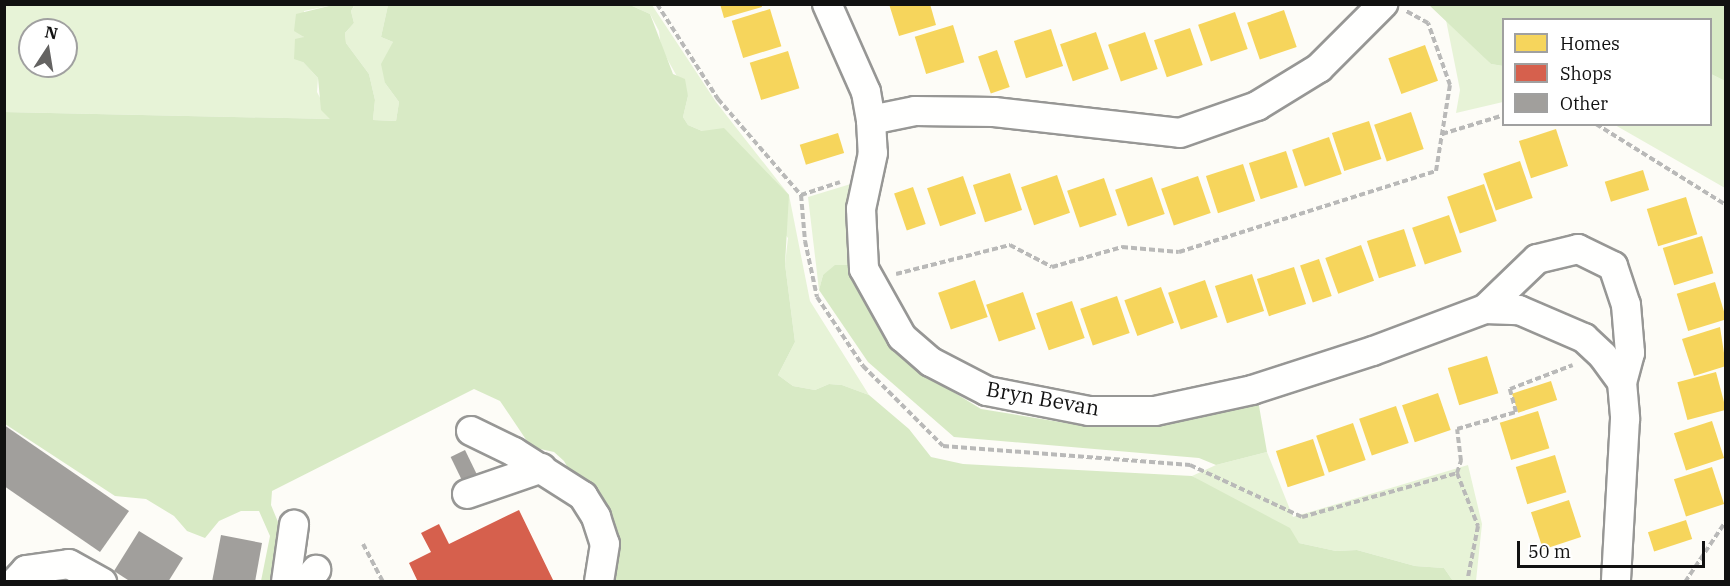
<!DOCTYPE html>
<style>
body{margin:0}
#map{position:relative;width:1730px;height:586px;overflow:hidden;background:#fdfcf7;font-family:"IBM Plex Serif",serif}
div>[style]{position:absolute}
.green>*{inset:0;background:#e7f3d7}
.forest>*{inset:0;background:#d8eac5}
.homes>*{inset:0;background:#f6d55c;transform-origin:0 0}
.shops>*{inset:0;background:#d6604d}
.building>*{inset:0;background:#a19f9c;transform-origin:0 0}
.path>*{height:4px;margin-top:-2px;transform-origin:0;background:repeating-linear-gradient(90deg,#b9b9b8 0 6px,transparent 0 9px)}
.roads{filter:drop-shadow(2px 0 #979795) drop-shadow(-2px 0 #979795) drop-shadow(0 2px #979795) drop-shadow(0 -2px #979795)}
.minor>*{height:28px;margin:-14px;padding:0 14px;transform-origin:14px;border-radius:14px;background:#fffffe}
span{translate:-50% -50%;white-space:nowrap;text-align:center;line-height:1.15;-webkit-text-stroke:6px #fff;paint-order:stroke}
.street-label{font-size:21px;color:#111}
.frame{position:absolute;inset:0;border:6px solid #111;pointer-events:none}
.legend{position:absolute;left:1502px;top:18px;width:210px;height:108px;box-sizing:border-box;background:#fff;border:2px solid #a0a0a0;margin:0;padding:8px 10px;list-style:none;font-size:18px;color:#111}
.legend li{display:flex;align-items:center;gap:12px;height:30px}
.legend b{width:30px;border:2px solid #a0a0a0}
.north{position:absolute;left:18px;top:18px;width:60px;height:60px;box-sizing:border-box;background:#fff;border:2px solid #a0a0a0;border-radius:50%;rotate:12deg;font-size:16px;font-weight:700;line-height:24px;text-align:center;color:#111}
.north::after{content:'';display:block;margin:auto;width:21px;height:27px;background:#646362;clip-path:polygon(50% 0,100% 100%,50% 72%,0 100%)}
.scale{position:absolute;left:1517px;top:541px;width:188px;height:27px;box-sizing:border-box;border:3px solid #111;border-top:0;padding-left:8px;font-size:18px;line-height:21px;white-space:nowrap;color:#111;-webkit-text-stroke:4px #fff;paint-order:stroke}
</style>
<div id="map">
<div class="green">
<div style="clip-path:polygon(evenodd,5px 5px,333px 5px,304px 11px,303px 62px,318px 78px,317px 92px,331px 119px,5px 112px,5px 5px,30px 30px,66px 30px,66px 66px,30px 66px,30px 30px)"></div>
<div style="clip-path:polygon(355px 5px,388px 5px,381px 37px,393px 42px,385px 83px,399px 102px,396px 121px,373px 120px,375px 100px,369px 74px,346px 43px,345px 33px,354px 23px,351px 11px)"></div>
<div style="clip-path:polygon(630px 5px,652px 5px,716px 102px,789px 195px,810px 301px,869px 395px,842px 385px,829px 384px,815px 390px,793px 386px,778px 375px,795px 342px,785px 264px,788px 238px,702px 131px,688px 125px,683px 117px,688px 96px,661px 48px,659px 31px,650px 14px)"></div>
<div style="clip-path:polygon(1445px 15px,1491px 64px,1503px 66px,1503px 102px,1456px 113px,1460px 90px)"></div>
<div style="clip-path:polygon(1711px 74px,1725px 81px,1725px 188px,1615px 125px,1710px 124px)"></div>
<div style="clip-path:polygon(854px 183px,846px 221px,852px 265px,823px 275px,819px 290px,808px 197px)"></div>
<div style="clip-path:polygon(1267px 452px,1293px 517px,1468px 465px,1482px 524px,1476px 581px,1453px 581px,1444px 568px,1415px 566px,1357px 550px,1336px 551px,1299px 543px,1192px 476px,1216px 465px)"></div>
</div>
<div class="forest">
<div style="clip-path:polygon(355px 4px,351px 11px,354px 23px,345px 33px,346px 43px,369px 74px,375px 100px,373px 120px,396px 121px,399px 102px,385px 83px,381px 64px,393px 42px,381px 37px,388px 5px,630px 5px,650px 14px,673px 74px,685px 79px,688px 96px,683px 117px,688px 125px,702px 131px,724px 128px,789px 195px,785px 264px,795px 342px,778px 375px,793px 386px,815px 390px,829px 384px,842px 385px,869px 395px,909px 429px,931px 457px,963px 464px,1192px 476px,1290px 528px,1299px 543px,1336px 551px,1357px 550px,1415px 566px,1444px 568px,1453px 581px,613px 581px,618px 556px,564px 461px,554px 452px,531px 447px,500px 401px,474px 389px,272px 491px,271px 505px,278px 522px,277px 560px,271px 581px,261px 581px,270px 536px,259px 511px,241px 511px,219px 521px,205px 538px,187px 531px,174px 516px,146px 499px,115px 496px,5px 424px,4px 112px,330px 119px,321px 110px,318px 78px,303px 62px,294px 59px,295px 39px,304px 37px,294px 31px,296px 14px,333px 5px)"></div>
<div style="clip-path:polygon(1429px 5px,1725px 5px,1725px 81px,1711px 74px,1710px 20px,1504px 20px,1503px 66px,1491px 64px)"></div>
<div style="clip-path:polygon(835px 265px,852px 265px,896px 348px,924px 374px,981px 409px,1084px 426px,1159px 425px,1258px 400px,1267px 452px,1216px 465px,1199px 458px,954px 437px,868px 362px,819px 290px,823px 275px)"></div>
</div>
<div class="homes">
<div style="clip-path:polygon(720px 4px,761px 4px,762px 7px,724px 18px)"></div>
<div style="clip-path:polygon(889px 4px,930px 4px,936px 25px,899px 36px)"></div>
<div style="left:770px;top:9px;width:39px;height:40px;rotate:73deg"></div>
<div style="left:1284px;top:10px;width:39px;height:39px;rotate:71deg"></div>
<div style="left:1235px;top:12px;width:39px;height:39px;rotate:71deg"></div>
<div style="left:953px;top:25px;width:39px;height:40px;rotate:73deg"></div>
<div style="left:1190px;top:28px;width:39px;height:38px;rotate:71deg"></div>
<div style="left:1051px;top:29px;width:39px;height:39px;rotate:72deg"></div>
<div style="left:1096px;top:32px;width:39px;height:38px;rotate:71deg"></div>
<div style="left:1145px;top:32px;width:39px;height:39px;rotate:71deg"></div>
<div style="left:1425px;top:45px;width:38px;height:39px;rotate:70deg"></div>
<div style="left:997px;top:50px;width:39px;height:20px;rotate:71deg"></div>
<div style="left:788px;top:51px;width:39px;height:40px;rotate:73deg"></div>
<div style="left:1411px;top:112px;width:39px;height:39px;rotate:71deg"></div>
<div style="left:1369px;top:121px;width:40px;height:39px;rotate:72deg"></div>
<div style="left:1556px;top:129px;width:39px;height:39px;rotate:72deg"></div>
<div style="left:838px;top:133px;width:21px;height:40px;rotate:73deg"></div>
<div style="left:1329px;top:137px;width:39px;height:39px;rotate:71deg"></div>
<div style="left:1286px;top:151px;width:38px;height:39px;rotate:72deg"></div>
<div style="left:1520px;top:161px;width:39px;height:39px;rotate:71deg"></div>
<div style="left:1243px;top:164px;width:39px;height:39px;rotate:72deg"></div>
<div style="left:1643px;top:170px;width:21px;height:40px;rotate:73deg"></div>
<div style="left:1010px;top:173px;width:39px;height:39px;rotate:72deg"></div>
<div style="left:1057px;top:175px;width:40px;height:38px;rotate:71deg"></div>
<div style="left:963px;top:176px;width:40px;height:38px;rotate:71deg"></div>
<div style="left:1198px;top:176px;width:39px;height:39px;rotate:71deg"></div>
<div style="left:1152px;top:177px;width:39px;height:39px;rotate:71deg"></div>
<div style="left:1104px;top:178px;width:39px;height:39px;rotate:71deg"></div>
<div style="left:1484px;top:184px;width:39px;height:39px;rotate:71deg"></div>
<div style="left:913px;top:187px;width:39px;height:20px;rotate:71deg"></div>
<div style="left:1686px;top:197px;width:39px;height:41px;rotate:73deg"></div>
<div style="left:1449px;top:215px;width:39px;height:39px;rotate:71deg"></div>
<div style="left:1404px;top:229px;width:39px;height:39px;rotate:72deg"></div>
<div style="left:1702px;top:236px;width:39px;height:41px;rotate:73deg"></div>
<div style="left:1361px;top:245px;width:38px;height:38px;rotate:70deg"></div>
<div style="left:1319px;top:259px;width:39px;height:20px;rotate:71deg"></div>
<div style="left:1294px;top:267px;width:39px;height:39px;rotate:72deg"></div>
<div style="left:1252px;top:274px;width:39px;height:39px;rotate:72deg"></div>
<div style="left:975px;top:280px;width:39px;height:39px;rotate:71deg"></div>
<div style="left:1205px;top:280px;width:39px;height:39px;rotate:71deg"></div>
<div style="left:1715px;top:282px;width:39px;height:40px;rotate:73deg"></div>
<div style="left:1161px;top:287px;width:38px;height:39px;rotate:70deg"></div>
<div style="left:1023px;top:292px;width:39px;height:39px;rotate:71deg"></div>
<div style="left:1117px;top:296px;width:39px;height:39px;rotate:71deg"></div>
<div style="left:1072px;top:301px;width:39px;height:38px;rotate:71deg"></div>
<div style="clip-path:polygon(1720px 327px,1726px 366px,1694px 376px,1682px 339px)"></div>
<div style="left:1487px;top:356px;width:39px;height:41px;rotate:73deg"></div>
<div style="left:1716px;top:372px;width:39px;height:40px;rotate:75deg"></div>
<div style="left:1551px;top:381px;width:20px;height:41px;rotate:72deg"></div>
<div style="left:1438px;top:393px;width:39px;height:38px;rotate:71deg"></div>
<div style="left:1396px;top:406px;width:39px;height:39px;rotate:71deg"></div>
<div style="left:1538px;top:411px;width:39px;height:40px;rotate:73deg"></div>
<div style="left:1712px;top:421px;width:39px;height:40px;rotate:72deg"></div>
<div style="left:1353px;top:423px;width:39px;height:39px;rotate:71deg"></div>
<div style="left:1313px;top:439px;width:38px;height:39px;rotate:72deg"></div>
<div style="left:1555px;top:455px;width:39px;height:41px;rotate:73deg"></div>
<div style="left:1712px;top:467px;width:39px;height:40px;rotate:72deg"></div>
<div style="left:1569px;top:500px;width:39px;height:40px;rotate:72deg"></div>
<div style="left:1686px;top:520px;width:20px;height:40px;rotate:72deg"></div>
</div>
<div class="shops">
<div style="clip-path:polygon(519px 510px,554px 582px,418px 582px,409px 563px,431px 552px,421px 533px,439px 524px,449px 544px)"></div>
</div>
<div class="building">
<div style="clip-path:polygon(4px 425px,129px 511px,100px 552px,4px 486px)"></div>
<div style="left:465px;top:450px;width:28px;height:16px;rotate:64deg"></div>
<div style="clip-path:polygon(139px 531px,183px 558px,168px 582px,131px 582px,114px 571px)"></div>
<div style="clip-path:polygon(221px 535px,262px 543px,255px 582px,212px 582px)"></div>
</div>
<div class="path">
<div style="left:657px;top:4px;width:113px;rotate:57.3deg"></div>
<div style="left:718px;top:99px;width:127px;rotate:49.2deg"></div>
<div style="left:801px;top:195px;width:46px;rotate:85deg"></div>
<div style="left:805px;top:241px;width:57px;rotate:77.9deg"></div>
<div style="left:817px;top:297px;width:83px;rotate:56.3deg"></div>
<div style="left:863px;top:366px;width:113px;rotate:45deg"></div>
<div style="left:943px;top:446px;width:248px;rotate:4.4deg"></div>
<div style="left:1190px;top:465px;width:123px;rotate:24.9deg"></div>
<div style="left:1302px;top:517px;width:161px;rotate:-15.8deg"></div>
<div style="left:1457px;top:473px;width:57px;rotate:68.4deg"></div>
<div style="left:1478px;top:526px;width:52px;rotate:101.1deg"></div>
<div style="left:1596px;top:124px;width:153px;rotate:31.9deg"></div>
<div style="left:1442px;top:134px;width:65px;rotate:-17deg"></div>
<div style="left:801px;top:195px;width:41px;rotate:-18.4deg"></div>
<div style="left:896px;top:274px;width:118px;rotate:-14.3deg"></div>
<div style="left:1010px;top:245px;width:47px;rotate:27.6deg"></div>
<div style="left:1052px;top:267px;width:73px;rotate:-15.9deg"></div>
<div style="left:1122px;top:247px;width:57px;rotate:5deg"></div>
<div style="left:1179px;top:252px;width:269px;rotate:-17.5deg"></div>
<div style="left:1436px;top:171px;width:87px;rotate:-80.8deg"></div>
<div style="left:1450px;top:85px;width:66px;rotate:-109.5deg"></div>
<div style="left:1428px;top:23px;width:25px;rotate:-151deg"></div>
<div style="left:1457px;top:473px;width:13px;rotate:-72deg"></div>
<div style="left:1461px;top:461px;width:32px;rotate:-97deg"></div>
<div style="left:1457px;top:429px;width:61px;rotate:-16.1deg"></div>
<div style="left:1516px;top:412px;width:24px;rotate:-105deg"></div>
<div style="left:1510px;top:389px;width:67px;rotate:-20.9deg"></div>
<div style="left:363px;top:544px;width:43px;rotate:62.2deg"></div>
<div style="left:1685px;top:582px;width:73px;rotate:-56.1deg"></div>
</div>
<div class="roads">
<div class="minor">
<div style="left:827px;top:4px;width:96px;rotate:66.1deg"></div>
<div style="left:866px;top:92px;width:28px;rotate:80deg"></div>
<div style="left:871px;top:120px;width:33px;rotate:87deg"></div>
<div style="left:873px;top:153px;width:57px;rotate:102.1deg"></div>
<div style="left:861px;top:209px;width:60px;rotate:87.1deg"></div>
<div style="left:864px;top:269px;width:78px;rotate:60.8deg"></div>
<div style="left:902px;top:337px;width:38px;rotate:41deg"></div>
<div style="left:931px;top:362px;width:63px;rotate:27.4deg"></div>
<div style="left:987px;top:391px;width:104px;rotate:11.1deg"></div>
<div style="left:1089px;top:411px;width:66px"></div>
<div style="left:1155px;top:411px;width:99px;rotate:-12.2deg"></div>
<div style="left:1252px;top:390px;width:127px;rotate:-17.9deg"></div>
<div style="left:1373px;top:351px;width:120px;rotate:-20.6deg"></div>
<div style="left:1485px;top:309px;width:34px;rotate:2deg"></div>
<div style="left:1519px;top:310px;width:71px;rotate:23.3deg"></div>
<div style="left:1584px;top:338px;width:26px;rotate:43deg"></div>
<div style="left:1603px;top:356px;width:32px;rotate:54deg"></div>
<div style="left:1622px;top:382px;width:37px;rotate:85deg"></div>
<div style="left:1625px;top:419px;width:163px;rotate:93.2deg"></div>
<div style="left:871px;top:120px;width:45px;rotate:-11.6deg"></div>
<div style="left:915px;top:111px;width:79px;rotate:0.7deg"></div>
<div style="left:994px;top:112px;width:187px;rotate:6.4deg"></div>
<div style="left:1180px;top:133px;width:82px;rotate:-19.3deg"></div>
<div style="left:1257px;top:106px;width:73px;rotate:-31.5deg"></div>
<div style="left:1319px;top:68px;width:91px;rotate:-45deg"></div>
<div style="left:1485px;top:309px;width:72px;rotate:-43.9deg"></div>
<div style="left:1537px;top:259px;width:42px;rotate:-13.7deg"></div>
<div style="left:1578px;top:249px;width:39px;rotate:26deg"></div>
<div style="left:1613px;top:266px;width:41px;rotate:71.6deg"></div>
<div style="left:1626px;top:305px;width:48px;rotate:85.2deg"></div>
<div style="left:1630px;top:353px;width:30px;rotate:105deg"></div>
<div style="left:471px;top:431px;width:48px;rotate:26deg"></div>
<div style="left:514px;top:452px;width:82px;rotate:32.5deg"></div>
<div style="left:583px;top:496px;width:25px;rotate:58deg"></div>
<div style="left:596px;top:517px;width:28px;rotate:72deg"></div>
<div style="left:605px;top:544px;width:38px;rotate:99deg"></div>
<div style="left:467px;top:494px;width:79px;rotate:-19.1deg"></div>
<div style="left:15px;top:582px;width:16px;rotate:-47deg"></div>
<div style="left:26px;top:570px;width:43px;rotate:-7.9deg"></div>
<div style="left:69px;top:564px;width:38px;rotate:29deg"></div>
<div style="left:286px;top:582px;width:58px;rotate:-82deg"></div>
<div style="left:306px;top:582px;width:16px;rotate:-50deg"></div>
</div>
</div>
<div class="street-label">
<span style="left:1043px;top:398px;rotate:10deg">Bryn Bevan</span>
</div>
<div class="frame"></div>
<ul class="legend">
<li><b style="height:16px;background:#f6d55c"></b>Homes</li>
<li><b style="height:16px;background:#d6604d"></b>Shops</li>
<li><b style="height:16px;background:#a19f9c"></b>Other</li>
</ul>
<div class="north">N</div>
<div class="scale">50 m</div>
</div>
